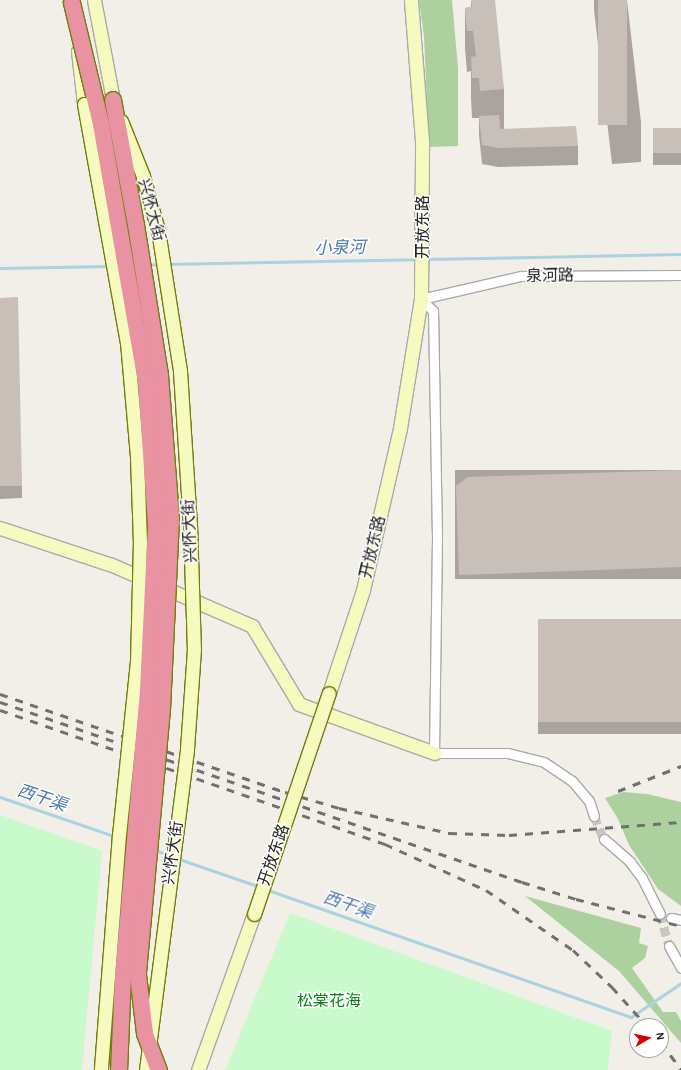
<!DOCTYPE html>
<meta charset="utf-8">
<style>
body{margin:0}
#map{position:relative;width:681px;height:1070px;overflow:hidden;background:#f2efe9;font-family:"Alegreya Sans","Noto Sans SC",sans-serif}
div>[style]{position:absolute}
.forest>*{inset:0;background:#add19e}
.park>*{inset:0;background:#c8facc}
.stream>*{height:3px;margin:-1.5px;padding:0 1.5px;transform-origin:1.5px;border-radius:1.5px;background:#aad3df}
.street-tunnel>*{height:9px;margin-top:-4.5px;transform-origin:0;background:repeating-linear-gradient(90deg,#c8c6c1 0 9px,transparent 0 13.5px)}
.roads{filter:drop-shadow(1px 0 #a9a9a9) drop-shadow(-1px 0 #a9a9a9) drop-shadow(0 1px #a9a9a9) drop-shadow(0 -1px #a9a9a9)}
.street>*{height:9px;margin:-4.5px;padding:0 4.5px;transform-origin:4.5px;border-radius:4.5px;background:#fff}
.secondary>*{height:13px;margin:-6.5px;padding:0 6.5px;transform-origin:6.5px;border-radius:6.5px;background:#f7fabf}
.rail>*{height:3px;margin-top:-1.5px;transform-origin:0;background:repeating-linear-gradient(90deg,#707070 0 8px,transparent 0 16px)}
.bridges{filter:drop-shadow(1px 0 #707d05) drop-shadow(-1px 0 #707d05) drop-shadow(0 1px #707d05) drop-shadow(0 -1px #707d05)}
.secondary-bridge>*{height:13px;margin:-6.5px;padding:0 6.5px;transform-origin:6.5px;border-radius:6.5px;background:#f7fabf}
.highway-bridge>*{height:16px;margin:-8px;padding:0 8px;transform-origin:8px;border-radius:8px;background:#e892a2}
.wall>*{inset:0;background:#aba49e;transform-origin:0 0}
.building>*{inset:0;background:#c7bfb8;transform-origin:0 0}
span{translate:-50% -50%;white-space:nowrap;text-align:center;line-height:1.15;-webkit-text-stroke:3px #fff;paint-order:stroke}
.street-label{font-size:16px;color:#222}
.park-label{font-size:16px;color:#0c8416}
.water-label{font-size:17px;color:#4a7aab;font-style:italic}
.north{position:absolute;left:629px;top:1018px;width:40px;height:40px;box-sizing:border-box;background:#fff;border:1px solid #a7a7a7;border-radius:50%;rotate:81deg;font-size:11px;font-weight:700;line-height:16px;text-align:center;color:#222}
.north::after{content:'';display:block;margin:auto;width:14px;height:18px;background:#d40000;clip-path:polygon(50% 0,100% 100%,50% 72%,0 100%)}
</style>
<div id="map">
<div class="forest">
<div style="clip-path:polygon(419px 0,452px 0,458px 68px,458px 146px,429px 147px,424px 37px)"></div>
<div style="clip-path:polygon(623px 792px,647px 794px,681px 802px,681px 906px,658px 889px,629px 845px,618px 819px,605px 798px)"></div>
<div style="clip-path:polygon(525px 896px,641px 928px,639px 943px,648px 946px,645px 958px,632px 968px,663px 1012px,676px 1012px,681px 1021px,681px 1043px,619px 971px)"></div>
</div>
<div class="park">
<div style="clip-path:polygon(0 815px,102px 851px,82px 1070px,0 1070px)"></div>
<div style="clip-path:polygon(290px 913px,612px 1031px,608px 1070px,225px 1070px)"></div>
</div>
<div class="stream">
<div style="left:425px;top:259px;width:256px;rotate:-1.1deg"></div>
<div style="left:167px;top:264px;width:250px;rotate:-1.1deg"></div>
<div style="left:147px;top:265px;width:12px;rotate:-5deg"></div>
<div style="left:0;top:268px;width:109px;rotate:-1.1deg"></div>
<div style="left:0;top:797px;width:120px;rotate:18.9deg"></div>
<div style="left:154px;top:850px;width:16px;rotate:18deg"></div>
<div style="left:176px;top:858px;width:89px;rotate:19deg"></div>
<div style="left:265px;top:889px;width:388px;rotate:19.3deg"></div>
<div style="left:631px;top:1017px;width:60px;rotate:-34.2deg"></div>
</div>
<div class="street-tunnel">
<div style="left:594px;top:816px;width:25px;rotate:67deg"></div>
<div style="left:660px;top:914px;width:33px;rotate:74deg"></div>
</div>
<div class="roads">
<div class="street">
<div style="left:594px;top:816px;width:16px;rotate:-108deg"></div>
<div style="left:589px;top:801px;width:26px;rotate:-130deg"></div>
<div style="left:572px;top:781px;width:34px;rotate:-146deg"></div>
<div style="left:544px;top:762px;width:37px;rotate:-166deg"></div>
<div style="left:508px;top:753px;width:74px;rotate:180deg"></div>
<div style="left:434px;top:753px;width:216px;rotate:-89.2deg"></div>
<div style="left:437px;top:537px;width:226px;rotate:-91deg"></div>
<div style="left:433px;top:311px;width:17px;rotate:-135deg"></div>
<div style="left:421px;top:299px;width:103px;rotate:-13deg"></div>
<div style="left:521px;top:276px;width:160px;rotate:-0.4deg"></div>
<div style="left:604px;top:839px;width:35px;rotate:41deg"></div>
<div style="left:630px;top:862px;width:20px;rotate:53deg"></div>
<div style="left:642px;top:878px;width:40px;rotate:63.4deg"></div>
<div style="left:671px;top:918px;width:10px;rotate:11deg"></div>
<div style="left:669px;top:946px;width:25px;rotate:61deg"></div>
</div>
<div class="secondary">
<div style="left:94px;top:0;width:102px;rotate:79.2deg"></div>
<div style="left:78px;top:51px;width:53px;rotate:83.5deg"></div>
<div style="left:0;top:528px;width:118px;rotate:18.3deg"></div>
<div style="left:112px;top:565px;width:153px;rotate:23.5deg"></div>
<div style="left:252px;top:626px;width:91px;rotate:58.9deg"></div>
<div style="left:299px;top:704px;width:144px;rotate:19.9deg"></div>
<div style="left:329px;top:693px;width:108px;rotate:-71.7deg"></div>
<div style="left:363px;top:590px;width:166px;rotate:-77.1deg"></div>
<div style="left:400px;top:428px;width:131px;rotate:-80.8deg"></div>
<div style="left:421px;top:299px;width:158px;rotate:-89.6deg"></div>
<div style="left:422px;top:141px;width:141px;rotate:-94.5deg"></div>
<div style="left:198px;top:1070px;width:166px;rotate:-70.3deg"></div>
</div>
</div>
<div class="rail">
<div style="left:0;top:694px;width:301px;rotate:19deg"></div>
<div style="left:285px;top:792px;width:56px;rotate:16.5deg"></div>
<div style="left:339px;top:808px;width:113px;rotate:12.8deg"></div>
<div style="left:449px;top:833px;width:60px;rotate:1.9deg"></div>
<div style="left:509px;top:835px;width:172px;rotate:-4.3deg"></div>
<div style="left:0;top:702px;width:552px;rotate:19.03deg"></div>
<div style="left:522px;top:882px;width:57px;rotate:17.5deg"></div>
<div style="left:576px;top:899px;width:108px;rotate:14.4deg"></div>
<div style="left:0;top:710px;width:408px;rotate:19.2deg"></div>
<div style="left:385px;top:844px;width:111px;rotate:24.5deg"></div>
<div style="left:486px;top:890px;width:106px;rotate:34.6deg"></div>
<div style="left:573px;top:950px;width:54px;rotate:43.5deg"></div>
<div style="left:612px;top:987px;width:52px;rotate:48.1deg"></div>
<div style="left:618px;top:791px;width:68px;rotate:-21.6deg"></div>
<div style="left:661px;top:1042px;width:34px;rotate:54deg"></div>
</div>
<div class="bridges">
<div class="secondary-bridge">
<div style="left:84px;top:104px;width:242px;rotate:79.8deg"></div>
<div style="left:127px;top:342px;width:115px;rotate:85deg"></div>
<div style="left:137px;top:457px;width:84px;rotate:88deg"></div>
<div style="left:140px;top:541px;width:120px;rotate:91.4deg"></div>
<div style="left:137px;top:661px;width:174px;rotate:95.9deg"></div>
<div style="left:119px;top:834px;width:237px;rotate:94.4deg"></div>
<div style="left:121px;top:121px;width:59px;rotate:68.2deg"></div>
<div style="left:143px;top:176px;width:56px;rotate:74.5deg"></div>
<div style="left:158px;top:230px;width:143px;rotate:81.1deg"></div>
<div style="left:180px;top:371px;width:153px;rotate:86.3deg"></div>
<div style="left:190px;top:524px;width:125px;rotate:88.2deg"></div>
<div style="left:194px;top:649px;width:101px;rotate:94deg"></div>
<div style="left:187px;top:750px;width:323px;rotate:97.3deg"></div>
<div style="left:254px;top:914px;width:233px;rotate:-71.3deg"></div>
</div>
<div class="highway-bridge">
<div style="left:72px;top:3px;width:124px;rotate:76.5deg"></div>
<div style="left:101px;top:124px;width:262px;rotate:80.1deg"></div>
<div style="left:146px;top:382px;width:144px;rotate:86deg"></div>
<div style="left:156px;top:526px;width:165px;rotate:92.8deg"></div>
<div style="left:148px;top:691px;width:286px;rotate:95deg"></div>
<div style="left:123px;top:976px;width:94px;rotate:92.4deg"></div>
<div style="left:113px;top:100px;width:127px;rotate:79.6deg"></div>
<div style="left:136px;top:225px;width:152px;rotate:80.9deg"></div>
<div style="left:160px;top:375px;width:144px;rotate:85.6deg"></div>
<div style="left:171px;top:519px;width:190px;rotate:92.7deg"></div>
<div style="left:162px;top:709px;width:267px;rotate:95.2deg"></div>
<div style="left:138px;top:975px;width:59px;rotate:83.2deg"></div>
<div style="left:145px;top:1034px;width:39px;rotate:69deg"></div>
</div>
</div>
<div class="wall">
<div style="clip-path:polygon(471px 0,504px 89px,504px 129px,578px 146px,578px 165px,498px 167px,482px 164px,479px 135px,479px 118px,472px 118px,471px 98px,471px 71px,467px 72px,465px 49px,465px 8px,471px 7px)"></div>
<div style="clip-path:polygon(594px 0,627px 0,641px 122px,641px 162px,612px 164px,594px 10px)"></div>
<div style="left:653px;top:128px;width:28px;height:37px"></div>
<div style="clip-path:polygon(0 298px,22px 486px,22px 498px,0 499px)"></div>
<div style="left:681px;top:470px;width:109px;height:226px;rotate:90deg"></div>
<div style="left:681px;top:619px;width:115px;height:143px;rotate:90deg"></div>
</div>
<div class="building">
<div style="clip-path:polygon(471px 0,495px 0,504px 89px,480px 91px,479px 78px,472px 78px,471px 57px,476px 56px,473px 31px,467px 31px,465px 8px,472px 7px)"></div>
<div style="left:598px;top:0;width:29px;height:125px"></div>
<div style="clip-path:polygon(499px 115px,500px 129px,576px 126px,578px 146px,498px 148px,482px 145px,479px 116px)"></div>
<div style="left:653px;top:128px;width:28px;height:25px"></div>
<div style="clip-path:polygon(18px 297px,22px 486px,0 486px,0 298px)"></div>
<div style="clip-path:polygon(681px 470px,681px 567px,459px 575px,456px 486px,468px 477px)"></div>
<div style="left:681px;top:619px;width:103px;height:143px;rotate:90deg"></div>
</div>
<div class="street-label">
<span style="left:151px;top:210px;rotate:75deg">兴怀大街</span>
<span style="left:423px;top:227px;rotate:-90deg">开放东路</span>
<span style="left:550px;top:276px;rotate:-1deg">泉河路</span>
<span style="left:190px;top:531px;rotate:-93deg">兴怀大街</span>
<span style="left:373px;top:547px;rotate:-77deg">开放东路</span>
<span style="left:173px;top:853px;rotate:-82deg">兴怀大街</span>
<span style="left:274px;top:855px;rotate:-71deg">开放东路</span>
</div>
<div class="park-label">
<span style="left:329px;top:1001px">松棠花海</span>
</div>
<div class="water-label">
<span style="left:340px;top:248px;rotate:-1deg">小泉河</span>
<span style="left:42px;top:798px;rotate:19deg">西干渠</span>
<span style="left:348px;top:905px;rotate:19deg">西干渠</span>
</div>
<div class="north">N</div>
</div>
